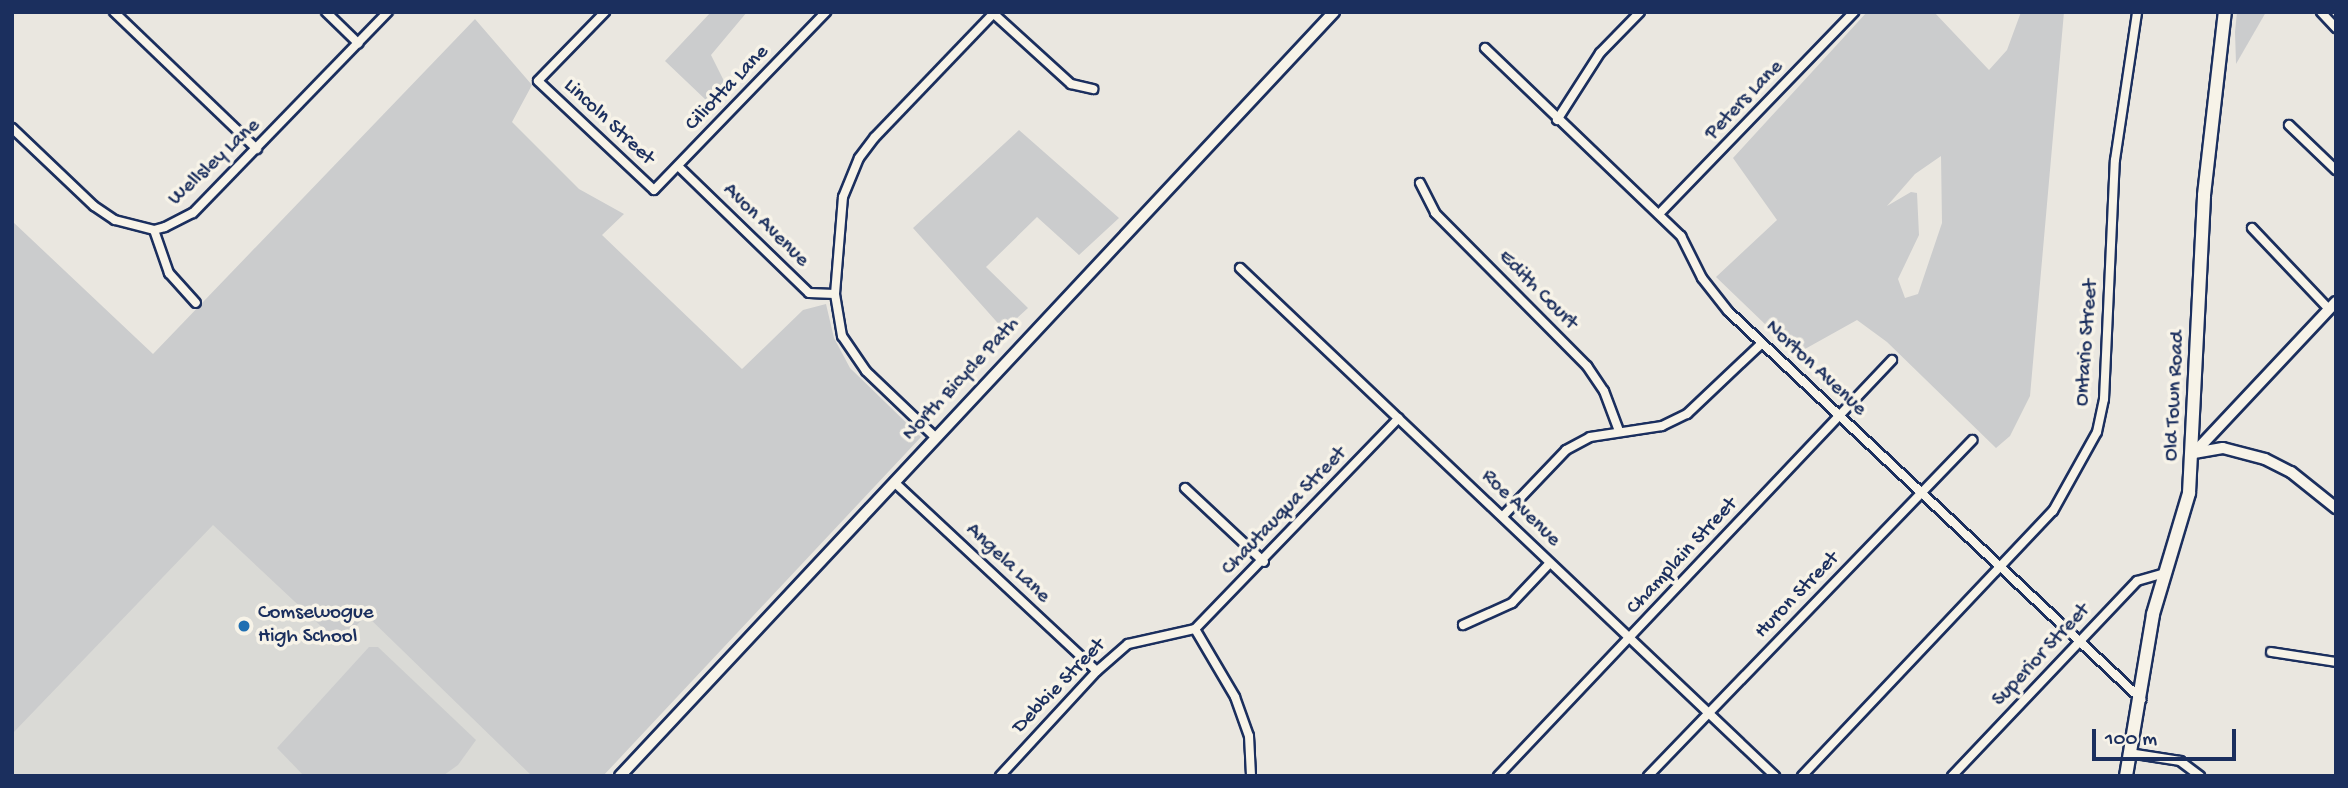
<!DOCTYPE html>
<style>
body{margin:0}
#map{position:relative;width:2348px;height:788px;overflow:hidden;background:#eae7e0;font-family:"Gochi Hand",sans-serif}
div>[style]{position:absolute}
.built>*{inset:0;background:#dadad6}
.green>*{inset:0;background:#cbcccd}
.roads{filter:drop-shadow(2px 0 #1b2f5e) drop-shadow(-2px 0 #1b2f5e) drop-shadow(0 2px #1b2f5e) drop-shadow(0 -2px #1b2f5e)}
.minor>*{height:8px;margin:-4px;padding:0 4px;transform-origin:4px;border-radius:4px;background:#f7f3e8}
.tertiary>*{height:10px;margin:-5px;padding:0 5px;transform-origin:5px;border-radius:5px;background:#f7f3e8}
.secondary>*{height:12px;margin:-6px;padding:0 6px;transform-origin:6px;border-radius:6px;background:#f7f3e8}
.dots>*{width:19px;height:19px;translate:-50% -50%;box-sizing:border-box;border:4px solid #f7f3e8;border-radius:50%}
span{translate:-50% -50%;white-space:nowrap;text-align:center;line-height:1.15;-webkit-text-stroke:7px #f7f3e8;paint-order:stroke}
.street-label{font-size:21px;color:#1b2f5e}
.poi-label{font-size:21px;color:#1b2f5e}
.left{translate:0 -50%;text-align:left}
.frame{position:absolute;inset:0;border:14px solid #1b2f5e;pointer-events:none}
.scale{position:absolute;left:2092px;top:729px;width:144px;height:32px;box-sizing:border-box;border:4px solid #1b2f5e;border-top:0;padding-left:9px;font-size:21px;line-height:24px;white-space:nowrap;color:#1b2f5e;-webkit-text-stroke:5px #f7f3e8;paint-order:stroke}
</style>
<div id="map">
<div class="built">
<div style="clip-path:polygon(235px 476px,550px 776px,12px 776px,12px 718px)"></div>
</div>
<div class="green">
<div style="clip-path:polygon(711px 12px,747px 12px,711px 55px,725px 83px,707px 101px,665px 61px)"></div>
<div style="clip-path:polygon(evenodd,1867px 12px,1934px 12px,1989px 70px,2007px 50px,2021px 12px,2064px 12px,2030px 396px,2010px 436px,1996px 448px,1887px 342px,1857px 320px,1796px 354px,1716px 277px,1777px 220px,1733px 158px,1867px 12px,1941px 156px,1942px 223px,1918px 294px,1905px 298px,1898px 279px,1919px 235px,1917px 193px,1911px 192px,1887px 206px,1915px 174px,1941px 156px)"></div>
<div style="clip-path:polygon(2237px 12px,2266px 12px,2236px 64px,2235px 32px)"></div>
<div style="clip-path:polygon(475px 19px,532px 85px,512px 122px,579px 189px,624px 214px,602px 235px,742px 369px,803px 310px,826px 304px,834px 338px,850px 368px,921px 437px,603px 776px,532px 776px,366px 615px,340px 644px,213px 525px,12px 734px,12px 221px,153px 354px)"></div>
<div style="clip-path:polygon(1019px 130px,1119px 218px,1079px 255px,1037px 217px,986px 267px,1028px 308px,1004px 330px,913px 228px)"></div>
<div style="clip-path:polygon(369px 647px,378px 647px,476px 740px,458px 765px,444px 775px,304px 776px,277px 748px)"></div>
</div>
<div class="roads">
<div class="minor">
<div style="left:114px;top:12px;width:198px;rotate:43.8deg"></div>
<div style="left:326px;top:12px;width:45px;rotate:44.1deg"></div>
<div style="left:605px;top:12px;width:96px;rotate:134.2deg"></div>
<div style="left:538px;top:81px;width:159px;rotate:43.2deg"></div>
<div style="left:654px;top:190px;width:248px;rotate:-46deg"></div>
<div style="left:2321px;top:12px;width:22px;rotate:47deg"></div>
<div style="left:994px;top:14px;width:104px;rotate:42.3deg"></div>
<div style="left:1071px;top:84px;width:23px;rotate:13deg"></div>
<div style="left:1485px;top:48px;width:272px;rotate:43.8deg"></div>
<div style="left:1681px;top:236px;width:47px;rotate:63.4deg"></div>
<div style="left:1702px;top:278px;width:42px;rotate:51.8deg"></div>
<div style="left:1728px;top:311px;width:567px;rotate:43.21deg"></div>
<div style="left:1557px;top:120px;width:80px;rotate:-57.3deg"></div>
<div style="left:1600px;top:53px;width:57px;rotate:-45.7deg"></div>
<div style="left:2289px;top:125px;width:65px;rotate:43.8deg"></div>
<div style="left:12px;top:128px;width:113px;rotate:43.6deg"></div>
<div style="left:94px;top:206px;width:25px;rotate:34deg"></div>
<div style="left:115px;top:220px;width:40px;rotate:14.4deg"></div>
<div style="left:154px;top:230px;width:11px;rotate:-15deg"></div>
<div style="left:165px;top:227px;width:31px;rotate:-27deg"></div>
<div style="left:193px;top:213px;width:280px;rotate:-45.9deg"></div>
<div style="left:678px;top:166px;width:182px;rotate:44.1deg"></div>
<div style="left:809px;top:293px;width:26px;rotate:2deg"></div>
<div style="left:1420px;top:183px;width:34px;rotate:63deg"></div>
<div style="left:1435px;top:213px;width:216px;rotate:45.2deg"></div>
<div style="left:1587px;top:366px;width:30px;rotate:56deg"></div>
<div style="left:1604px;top:391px;width:43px;rotate:69.4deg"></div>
<div style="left:1659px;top:214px;width:281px;rotate:-46deg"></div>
<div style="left:2252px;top:228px;width:112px;rotate:46.5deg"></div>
<div style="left:154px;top:230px;width:46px;rotate:70.8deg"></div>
<div style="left:169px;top:273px;width:40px;rotate:48deg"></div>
<div style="left:1240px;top:268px;width:738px;rotate:43.52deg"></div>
<div style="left:934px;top:436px;width:94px;rotate:-136.3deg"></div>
<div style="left:866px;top:371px;width:42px;rotate:-124.4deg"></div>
<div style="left:842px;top:336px;width:43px;rotate:-99.5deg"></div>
<div style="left:835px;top:294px;width:97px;rotate:-85.3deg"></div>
<div style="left:843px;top:197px;width:42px;rotate:-67.7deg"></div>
<div style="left:859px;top:158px;width:26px;rotate:-53deg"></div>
<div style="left:875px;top:137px;width:173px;rotate:-46.2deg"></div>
<div style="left:894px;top:482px;width:277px;rotate:43deg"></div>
<div style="left:1185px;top:488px;width:108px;rotate:43.1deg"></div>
<div style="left:1503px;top:516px;width:91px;rotate:-46.3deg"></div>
<div style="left:1566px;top:450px;width:27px;rotate:-28deg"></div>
<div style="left:1590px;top:437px;width:73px;rotate:-8.7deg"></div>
<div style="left:1662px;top:426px;width:28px;rotate:-26deg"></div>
<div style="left:1687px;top:414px;width:103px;rotate:-43.4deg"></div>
<div style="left:1463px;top:625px;width:54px;rotate:-24.2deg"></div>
<div style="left:1512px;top:603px;width:55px;rotate:-46.5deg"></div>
<div style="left:1195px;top:629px;width:293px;rotate:-46deg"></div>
<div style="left:1195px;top:629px;width:79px;rotate:59.5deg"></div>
<div style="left:1235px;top:697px;width:41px;rotate:70.3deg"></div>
<div style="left:1249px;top:736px;width:40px;rotate:87.1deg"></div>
<div style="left:2271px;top:652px;width:66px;rotate:8.7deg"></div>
<div style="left:2129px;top:753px;width:52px;rotate:8.9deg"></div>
<div style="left:2180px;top:761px;width:25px;rotate:37deg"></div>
<div style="left:1000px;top:776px;width:143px;rotate:-47.3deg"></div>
<div style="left:1097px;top:671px;width:41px;rotate:-41.1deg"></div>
<div style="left:1128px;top:644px;width:69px;rotate:-12.6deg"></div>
<div style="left:1498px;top:776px;width:573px;rotate:-46.56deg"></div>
<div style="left:1648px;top:776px;width:467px;rotate:-46deg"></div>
<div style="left:1802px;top:776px;width:365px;rotate:-46.6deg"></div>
<div style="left:2053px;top:511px;width:90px;rotate:-60.9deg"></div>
<div style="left:2097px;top:432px;width:34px;rotate:-78deg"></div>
<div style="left:2104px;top:399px;width:239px;rotate:-87.4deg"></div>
<div style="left:2115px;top:160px;width:150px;rotate:-81.5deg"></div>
<div style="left:1952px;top:776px;width:269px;rotate:-46.5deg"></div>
<div style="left:2137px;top:581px;width:29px;rotate:-16deg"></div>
</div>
<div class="tertiary">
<div style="left:2194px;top:453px;width:207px;rotate:-46.8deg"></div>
<div style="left:2194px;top:453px;width:29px;rotate:-10deg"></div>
<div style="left:2223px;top:448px;width:43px;rotate:14.7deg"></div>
<div style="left:2265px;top:459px;width:29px;rotate:27deg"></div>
<div style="left:2291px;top:472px;width:58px;rotate:38.7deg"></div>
<div style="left:620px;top:776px;width:1046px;rotate:-46.94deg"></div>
</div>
<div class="secondary">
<div style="left:2126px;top:776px;width:164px;rotate:-80.5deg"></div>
<div style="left:2153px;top:614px;width:126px;rotate:-73.4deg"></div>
<div style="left:2189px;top:493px;width:298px;rotate:-87.1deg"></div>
<div style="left:2204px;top:195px;width:184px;rotate:-83.5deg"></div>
</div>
</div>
<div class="dots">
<div style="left:244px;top:626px;background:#1f6fb2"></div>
</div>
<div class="street-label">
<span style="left:728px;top:89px;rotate:-46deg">Ciliotta Lane</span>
<span style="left:1745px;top:101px;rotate:-46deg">Peters Lane</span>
<span style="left:608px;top:123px;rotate:43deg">Lincoln Street</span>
<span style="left:215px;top:163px;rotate:-43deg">Wellsley Lane</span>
<span style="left:765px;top:226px;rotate:44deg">Avon Avenue</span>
<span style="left:1537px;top:291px;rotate:45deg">Edith Court</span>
<span style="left:2088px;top:343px;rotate:-86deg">Ontario Street</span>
<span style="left:1815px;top:369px;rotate:43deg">Norton Avenue</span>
<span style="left:962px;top:380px;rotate:-47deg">North Bicycle Path</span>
<span style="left:2176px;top:396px;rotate:-87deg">Old Town Road</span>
<span style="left:1520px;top:509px;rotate:44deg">Roe Avenue</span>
<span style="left:1285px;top:512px;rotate:-46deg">Chautauqua Street</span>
<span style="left:1683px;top:557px;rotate:-47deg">Champlain Street</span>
<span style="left:1007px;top:564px;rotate:43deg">Angela Lane</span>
<span style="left:1798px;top:596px;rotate:-46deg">Huron Street</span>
<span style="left:2042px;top:656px;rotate:-47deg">Superior Street</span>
<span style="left:1060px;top:687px;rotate:-46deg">Debbie Street</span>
</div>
<div class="poi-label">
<span class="left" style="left:258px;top:626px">Comsewogue<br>High School</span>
</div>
<div class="frame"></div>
<div class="scale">100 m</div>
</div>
